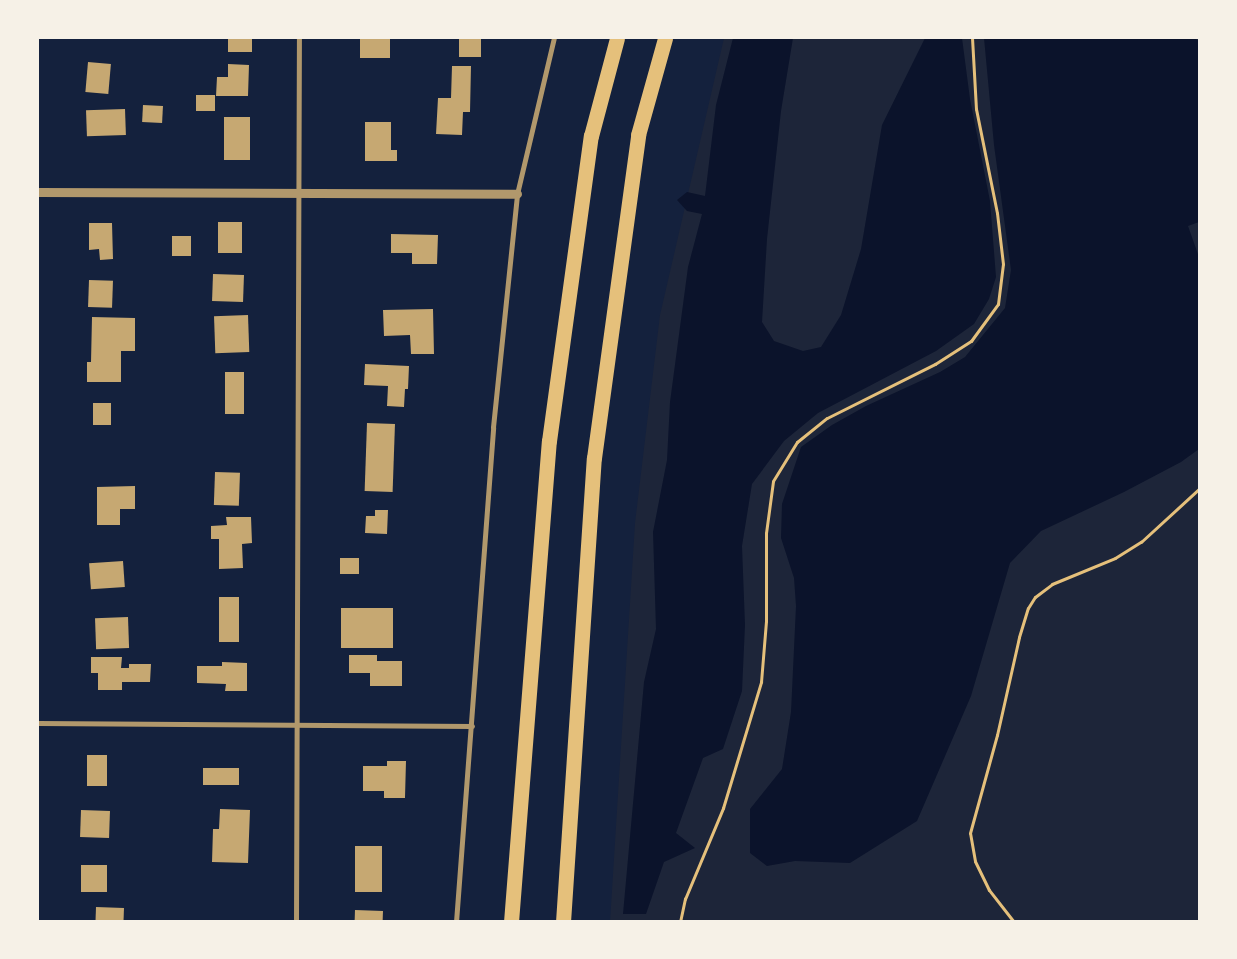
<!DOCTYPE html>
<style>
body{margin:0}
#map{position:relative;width:1237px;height:959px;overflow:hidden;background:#14213d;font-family:Ubuntu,sans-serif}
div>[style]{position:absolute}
.green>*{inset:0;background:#1d2539}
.water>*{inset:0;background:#0b132b}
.building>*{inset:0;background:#c6a872;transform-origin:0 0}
.path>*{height:3px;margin:-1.5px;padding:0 1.5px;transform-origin:1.5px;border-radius:1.5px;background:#e5c07b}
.minor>*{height:5px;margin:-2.5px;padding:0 2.5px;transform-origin:2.5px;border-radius:2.5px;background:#b1986c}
.tertiary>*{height:9px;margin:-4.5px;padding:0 4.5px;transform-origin:4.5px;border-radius:4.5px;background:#b1986c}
.motorway>*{height:15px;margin:-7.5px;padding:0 7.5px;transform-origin:7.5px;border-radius:7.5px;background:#e5c07b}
span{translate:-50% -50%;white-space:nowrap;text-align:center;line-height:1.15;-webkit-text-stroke:4px #f6f1e7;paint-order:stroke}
.frame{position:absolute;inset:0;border:39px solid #f6f1e7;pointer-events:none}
</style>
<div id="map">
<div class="green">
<div style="clip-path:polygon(724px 38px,1199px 38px,1199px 921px,610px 922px,635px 523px,660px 315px)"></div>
</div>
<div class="water">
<div style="clip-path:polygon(733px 38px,793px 38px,781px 111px,767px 239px,762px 322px,774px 341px,803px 351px,821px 347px,841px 315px,861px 249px,882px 125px,925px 38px,962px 38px,970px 99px,990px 201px,996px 277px,989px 299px,974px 324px,936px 351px,818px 413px,784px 441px,752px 484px,742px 546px,745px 625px,742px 691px,723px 749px,703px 758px,676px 833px,695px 848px,664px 862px,646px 914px,623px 914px,644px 682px,656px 629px,653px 532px,667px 460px,670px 402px,688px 267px,702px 214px,687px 211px,677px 200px,687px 192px,705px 196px,716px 105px)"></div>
<div style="clip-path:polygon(984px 38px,1194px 38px,1199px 41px,1199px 222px,1188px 226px,1199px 257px,1199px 449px,1181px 462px,1124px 492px,1041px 531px,1010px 563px,971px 696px,917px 821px,850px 863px,795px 861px,767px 866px,750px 853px,750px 809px,782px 769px,791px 712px,796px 606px,794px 578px,781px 538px,782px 504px,801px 447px,832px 425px,866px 406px,940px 372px,965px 357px,1005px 308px,1011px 270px,994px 145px)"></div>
</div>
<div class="building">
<div style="left:228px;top:38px;width:24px;height:14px"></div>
<div style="left:360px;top:38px;width:30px;height:20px"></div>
<div style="clip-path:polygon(441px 38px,481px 38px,481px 57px,459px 57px,459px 39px)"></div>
<div style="left:88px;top:62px;width:23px;height:30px;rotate:5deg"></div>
<div style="clip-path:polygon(228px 64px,249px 65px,248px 96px,216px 96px,217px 77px,228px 77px)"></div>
<div style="clip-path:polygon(452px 66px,471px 66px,470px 112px,463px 112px,462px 135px,436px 134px,438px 98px,451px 98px)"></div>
<div style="left:215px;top:95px;width:16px;height:19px;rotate:90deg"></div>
<div style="left:143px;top:105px;width:20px;height:17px;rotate:3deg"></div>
<div style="left:125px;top:109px;width:26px;height:39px;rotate:88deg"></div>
<div style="left:224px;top:117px;width:26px;height:43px"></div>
<div style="clip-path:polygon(365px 122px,391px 122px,391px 150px,397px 150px,397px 161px,365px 161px)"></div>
<div style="left:218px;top:222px;width:24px;height:31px"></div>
<div style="clip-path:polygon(89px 223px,112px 223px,113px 259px,100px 260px,99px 249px,89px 250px)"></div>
<div style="clip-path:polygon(391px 234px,438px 235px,437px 264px,412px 264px,412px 253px,391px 253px)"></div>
<div style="left:172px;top:236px;width:19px;height:20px"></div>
<div style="left:213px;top:274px;width:31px;height:27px;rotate:2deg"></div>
<div style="left:89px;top:280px;width:24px;height:27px;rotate:2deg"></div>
<div style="clip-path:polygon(433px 309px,434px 354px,411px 354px,410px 335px,384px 336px,383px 310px)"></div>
<div style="left:248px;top:315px;width:37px;height:34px;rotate:88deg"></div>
<div style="clip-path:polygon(92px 317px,135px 318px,135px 351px,121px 351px,121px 382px,87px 382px,87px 362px,91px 362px)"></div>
<div style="clip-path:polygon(365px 364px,409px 366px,408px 389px,405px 389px,404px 407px,387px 406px,388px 386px,364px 385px)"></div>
<div style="left:225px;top:372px;width:19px;height:42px"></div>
<div style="left:93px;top:403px;width:18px;height:22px"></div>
<div style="left:367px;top:423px;width:28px;height:68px;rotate:2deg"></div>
<div style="left:215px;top:472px;width:25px;height:33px;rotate:2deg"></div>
<div style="clip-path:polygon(135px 486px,135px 509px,120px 509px,120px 525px,97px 525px,97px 487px)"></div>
<div style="clip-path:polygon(375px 510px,388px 510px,387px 534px,365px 533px,366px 516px,375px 516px)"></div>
<div style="clip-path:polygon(226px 517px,251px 517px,252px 543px,242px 544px,243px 568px,219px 569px,219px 539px,211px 539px,211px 526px,227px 525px)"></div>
<div style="left:340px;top:558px;width:19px;height:16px"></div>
<div style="left:123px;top:561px;width:26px;height:34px;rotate:86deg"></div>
<div style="left:219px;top:597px;width:20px;height:45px"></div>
<div style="left:341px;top:608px;width:52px;height:40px"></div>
<div style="left:128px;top:617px;width:31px;height:33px;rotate:88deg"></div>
<div style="clip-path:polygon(349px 655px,377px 655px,377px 661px,402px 661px,402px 686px,370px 686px,370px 673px,349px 673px)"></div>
<div style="clip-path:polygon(91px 657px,122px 657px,121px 668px,129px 668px,129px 664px,151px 664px,150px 682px,122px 682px,122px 690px,98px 690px,98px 673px,91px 673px)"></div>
<div style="clip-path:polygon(222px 662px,247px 663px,247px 691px,225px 691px,226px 684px,197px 683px,197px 666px,222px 666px)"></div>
<div style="left:87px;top:755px;width:20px;height:31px"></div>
<div style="clip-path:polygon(387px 761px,406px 761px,405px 798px,384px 798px,384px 791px,363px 791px,363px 766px,387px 766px)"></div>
<div style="left:203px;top:768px;width:36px;height:17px"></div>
<div style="clip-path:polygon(220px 809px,250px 810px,248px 863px,212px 862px,213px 829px,219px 829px)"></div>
<div style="left:81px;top:810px;width:29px;height:27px;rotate:2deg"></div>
<div style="left:355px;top:846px;width:27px;height:46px"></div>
<div style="left:107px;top:865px;width:27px;height:26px;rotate:90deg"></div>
<div style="left:96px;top:907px;width:28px;height:15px;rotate:2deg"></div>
<div style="left:355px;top:910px;width:28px;height:12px;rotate:2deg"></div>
</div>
<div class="path">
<div style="left:680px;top:922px;width:24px;rotate:-78deg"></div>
<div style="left:685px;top:899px;width:99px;rotate:-67.3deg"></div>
<div style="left:723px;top:808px;width:132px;rotate:-73.2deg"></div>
<div style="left:761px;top:682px;width:61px;rotate:-85.3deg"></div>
<div style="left:766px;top:621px;width:88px;rotate:-90deg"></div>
<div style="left:766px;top:533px;width:52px;rotate:-82.3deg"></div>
<div style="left:773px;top:481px;width:46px;rotate:-58.4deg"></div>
<div style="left:797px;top:442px;width:38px;rotate:-39deg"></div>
<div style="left:827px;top:418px;width:121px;rotate:-26.6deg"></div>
<div style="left:935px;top:364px;width:43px;rotate:-32.6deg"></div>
<div style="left:971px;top:341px;width:46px;rotate:-53.9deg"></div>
<div style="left:998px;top:304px;width:40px;rotate:-82.9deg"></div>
<div style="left:1003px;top:264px;width:51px;rotate:-96.7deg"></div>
<div style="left:997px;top:213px;width:106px;rotate:-101.4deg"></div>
<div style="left:976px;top:109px;width:71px;rotate:-93.2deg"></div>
<div style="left:1014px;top:922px;width:41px;rotate:-128deg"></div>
<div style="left:989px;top:890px;width:32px;rotate:-116deg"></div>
<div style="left:975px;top:861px;width:28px;rotate:-100deg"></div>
<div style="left:970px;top:833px;width:102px;rotate:-74.6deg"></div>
<div style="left:997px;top:735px;width:100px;rotate:-77.3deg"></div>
<div style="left:1019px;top:637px;width:30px;rotate:-73deg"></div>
<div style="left:1028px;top:608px;width:13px;rotate:-58deg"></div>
<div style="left:1035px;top:597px;width:21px;rotate:-37deg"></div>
<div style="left:1052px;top:584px;width:68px;rotate:-22.4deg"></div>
<div style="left:1115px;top:558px;width:31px;rotate:-32deg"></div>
<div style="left:1141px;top:542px;width:80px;rotate:-42.5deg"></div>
</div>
<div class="minor">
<div style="left:38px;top:723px;width:434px;rotate:0.4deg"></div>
<div style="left:296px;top:922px;width:884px;rotate:-89.81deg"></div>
<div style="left:456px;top:922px;width:496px;rotate:-85.7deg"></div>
<div style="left:493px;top:427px;width:234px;rotate:-84.1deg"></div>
<div style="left:517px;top:194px;width:160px;rotate:-76.7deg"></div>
</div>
<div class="tertiary">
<div style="left:38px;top:192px;width:479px;rotate:0.2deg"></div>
</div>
<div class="motorway">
<div style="left:511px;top:922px;width:482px;rotate:-85.5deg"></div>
<div style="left:549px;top:441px;width:308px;rotate:-82.2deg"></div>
<div style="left:591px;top:136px;width:101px;rotate:-75.1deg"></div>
<div style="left:563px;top:922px;width:465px;rotate:-86.2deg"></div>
<div style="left:594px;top:458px;width:326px;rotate:-82.2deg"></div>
<div style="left:638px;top:135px;width:101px;rotate:-74.4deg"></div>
</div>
<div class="frame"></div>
</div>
